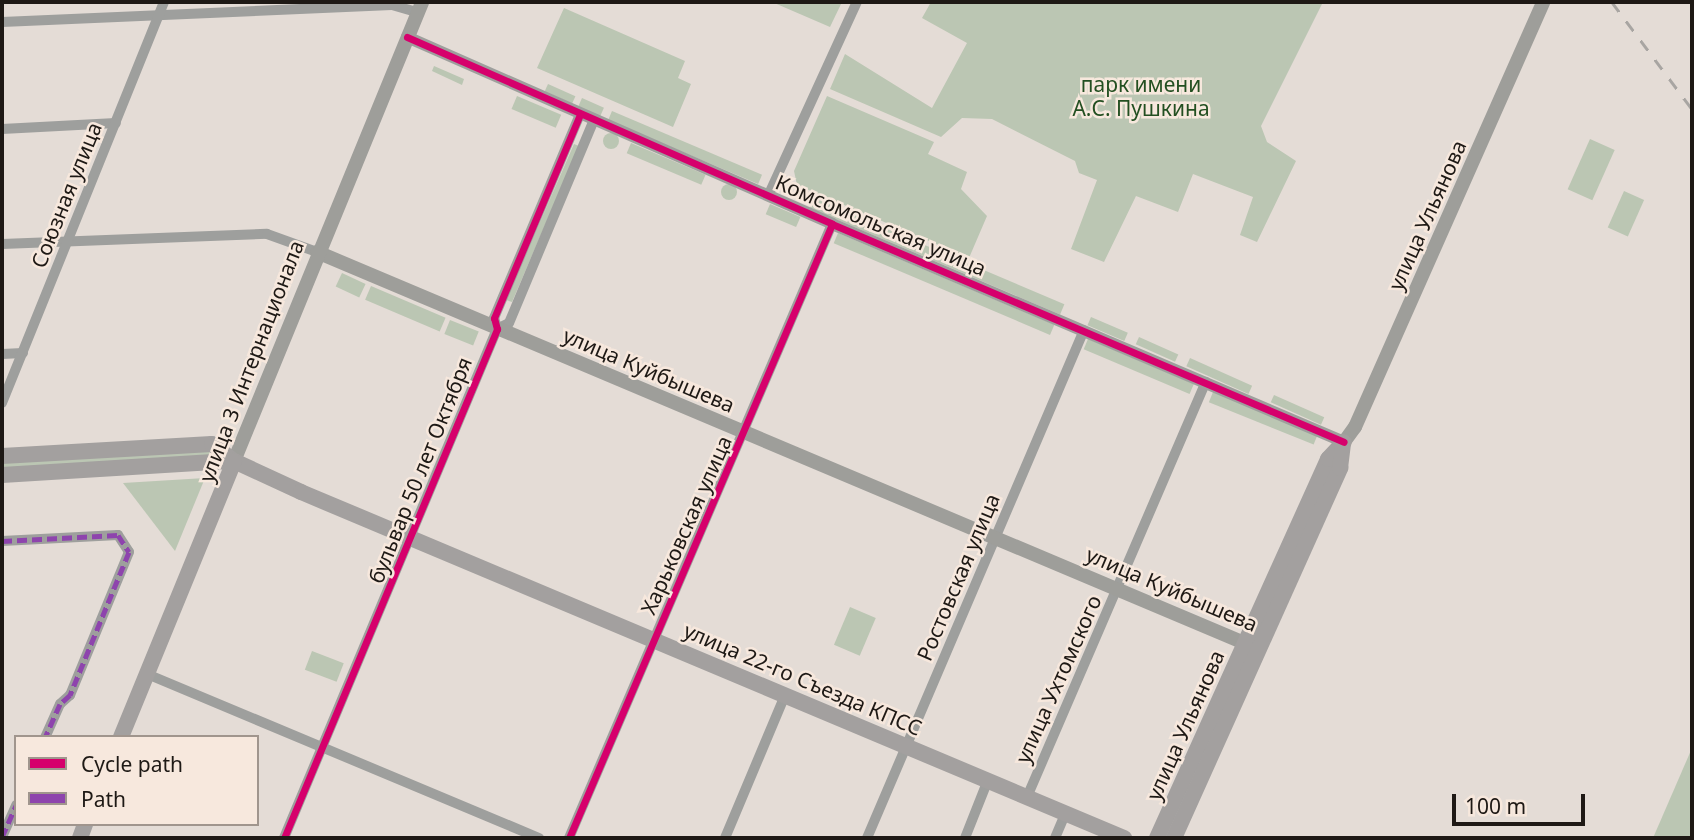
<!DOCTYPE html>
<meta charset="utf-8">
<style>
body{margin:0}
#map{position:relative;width:1694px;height:840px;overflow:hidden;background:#e4dcd6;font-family:"Noto Sans",sans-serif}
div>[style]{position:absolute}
.green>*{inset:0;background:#bbc6b3;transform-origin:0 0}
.round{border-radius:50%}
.minor>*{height:10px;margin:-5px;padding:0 5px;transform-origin:5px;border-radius:5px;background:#9e9f9d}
.tertiary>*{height:12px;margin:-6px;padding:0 6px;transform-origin:6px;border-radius:6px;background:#9e9f9d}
.secondary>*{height:14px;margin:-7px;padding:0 7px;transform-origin:7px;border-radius:7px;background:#9e9e9a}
.primary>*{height:16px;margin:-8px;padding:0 8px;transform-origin:8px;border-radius:8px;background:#a3a09f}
.rail>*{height:2.5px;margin-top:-1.25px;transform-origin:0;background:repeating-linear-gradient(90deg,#a8a5a2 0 12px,transparent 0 24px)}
.quiet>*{height:5px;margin-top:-2.5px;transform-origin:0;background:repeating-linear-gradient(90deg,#8e44ad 0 10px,transparent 0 15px)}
.cycleway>*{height:7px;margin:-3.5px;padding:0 3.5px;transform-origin:3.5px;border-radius:3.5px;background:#d6006c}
span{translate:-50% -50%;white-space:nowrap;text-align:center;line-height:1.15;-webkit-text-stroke:5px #f7e8dd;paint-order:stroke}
.park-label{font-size:21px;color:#234f21}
.street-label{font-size:21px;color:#1e1915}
.frame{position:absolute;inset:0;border:4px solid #1e1915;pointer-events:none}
.legend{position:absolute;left:14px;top:735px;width:245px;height:91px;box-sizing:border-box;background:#f7e8dd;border:2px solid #a0958d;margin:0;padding:9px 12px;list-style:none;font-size:21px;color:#1e1915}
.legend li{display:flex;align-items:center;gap:14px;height:35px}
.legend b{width:35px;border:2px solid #a0958d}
.scale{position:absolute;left:1452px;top:794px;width:133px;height:32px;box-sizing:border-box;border:4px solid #1e1915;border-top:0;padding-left:9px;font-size:21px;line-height:24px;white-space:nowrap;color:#1e1915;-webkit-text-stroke:5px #f7e8dd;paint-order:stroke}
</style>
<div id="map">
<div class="green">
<div style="clip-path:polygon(772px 2px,842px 2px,830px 27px)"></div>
<div style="clip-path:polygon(931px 2px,1323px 2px,1261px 126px,1267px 142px,1296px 161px,1257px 242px,1240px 235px,1253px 197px,1193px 174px,1178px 212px,1136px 196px,1104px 262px,1071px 249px,1097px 180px,1079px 173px,1075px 161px,992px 119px,962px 118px,941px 137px,830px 89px,845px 54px,932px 108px,967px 43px,922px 18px)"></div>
<div style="clip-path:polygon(564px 8px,685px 61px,678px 78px,691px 84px,673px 127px,537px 68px)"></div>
<div style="clip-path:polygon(434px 66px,464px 79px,462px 85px,432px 71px)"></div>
<div style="left:548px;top:84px;width:30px;height:8px;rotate:24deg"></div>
<div style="left:517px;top:96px;width:48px;height:14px;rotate:23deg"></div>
<div style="clip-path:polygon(827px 96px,934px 142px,928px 154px,967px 172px,961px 189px,987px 216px,969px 258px,797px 185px,794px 171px)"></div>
<div style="left:582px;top:98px;width:24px;height:10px;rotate:24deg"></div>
<div style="left:612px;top:111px;width:163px;height:10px;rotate:23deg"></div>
<div class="round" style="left:603px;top:133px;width:16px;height:16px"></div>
<div style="left:1590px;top:139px;width:27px;height:55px;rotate:24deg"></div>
<div style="left:631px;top:143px;width:81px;height:11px;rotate:23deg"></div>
<div style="clip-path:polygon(574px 144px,579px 146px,512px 302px,506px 300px)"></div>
<div class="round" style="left:721px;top:184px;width:16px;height:16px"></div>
<div style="left:1624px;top:191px;width:22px;height:40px;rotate:24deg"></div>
<div style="left:814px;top:198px;width:272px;height:11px;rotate:23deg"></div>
<div style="left:770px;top:204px;width:33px;height:11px;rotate:23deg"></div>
<div style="left:838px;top:233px;width:235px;height:11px;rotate:23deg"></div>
<div style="left:342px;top:273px;width:26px;height:15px;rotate:25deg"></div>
<div style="left:371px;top:286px;width:81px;height:15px;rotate:23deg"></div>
<div style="left:1091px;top:317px;width:40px;height:9px;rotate:23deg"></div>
<div style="left:450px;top:320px;width:31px;height:15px;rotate:22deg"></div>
<div style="left:1139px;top:337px;width:43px;height:8px;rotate:24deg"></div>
<div style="left:1088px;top:339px;width:115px;height:11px;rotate:23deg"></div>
<div style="left:1190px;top:358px;width:68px;height:9px;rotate:24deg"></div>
<div style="left:1213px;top:392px;width:113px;height:11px;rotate:22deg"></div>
<div style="left:1274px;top:395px;width:55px;height:8px;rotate:24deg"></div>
<div style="clip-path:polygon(210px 450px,213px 455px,2px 470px,2px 460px)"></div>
<div style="clip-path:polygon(205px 478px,175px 551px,123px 483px)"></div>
<div style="left:850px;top:607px;width:28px;height:41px;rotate:23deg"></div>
<div style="left:312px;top:651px;width:34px;height:20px;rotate:21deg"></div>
<div style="clip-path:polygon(1692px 748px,1692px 838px,1653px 838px)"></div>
</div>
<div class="minor">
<div style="left:2px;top:22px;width:390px;rotate:-2.5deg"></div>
<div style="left:392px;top:5px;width:26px;rotate:16deg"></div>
<div style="left:2px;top:129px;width:114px;rotate:-3deg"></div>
<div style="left:768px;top:196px;width:213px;rotate:-65.4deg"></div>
<div style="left:2px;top:244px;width:265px;rotate:-2.2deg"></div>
<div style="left:267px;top:234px;width:53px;rotate:19.8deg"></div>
<div style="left:497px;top:329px;width:13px;rotate:-27deg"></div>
<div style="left:509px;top:323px;width:220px;rotate:-67.3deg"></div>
<div style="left:2px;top:354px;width:21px;rotate:-3deg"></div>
<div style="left:2px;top:403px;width:432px;rotate:-68deg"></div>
<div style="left:2px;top:541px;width:116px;rotate:-3deg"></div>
<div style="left:118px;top:535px;width:20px;rotate:57deg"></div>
<div style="left:129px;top:552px;width:155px;rotate:112.4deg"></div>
<div style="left:70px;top:695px;width:13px;rotate:138deg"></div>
<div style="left:60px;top:704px;width:36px;rotate:114deg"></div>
<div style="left:147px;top:674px;width:425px;rotate:22.7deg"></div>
<div style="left:1027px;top:797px;width:452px;rotate:-66.7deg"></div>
<div style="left:2px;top:837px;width:35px;rotate:-66deg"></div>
<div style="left:284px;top:838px;width:552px;rotate:-67.29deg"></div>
<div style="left:497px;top:329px;width:11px;rotate:-105deg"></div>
<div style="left:494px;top:318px;width:221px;rotate:-67.1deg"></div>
<div style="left:569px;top:838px;width:668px;rotate:-66.81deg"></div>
<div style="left:725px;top:838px;width:155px;rotate:-67.2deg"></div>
<div style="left:867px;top:838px;width:552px;rotate:-66.87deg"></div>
<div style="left:965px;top:838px;width:62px;rotate:-68.4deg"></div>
<div style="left:1055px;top:838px;width:26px;rotate:-67deg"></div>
</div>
<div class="tertiary">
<div style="left:407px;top:37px;width:464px;rotate:23.7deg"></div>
<div style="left:832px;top:224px;width:556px;rotate:23.06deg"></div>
</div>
<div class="secondary">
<div style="left:317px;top:252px;width:1017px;rotate:22.86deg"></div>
<div style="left:1344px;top:442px;width:19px;rotate:-54deg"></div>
<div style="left:1355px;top:427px;width:465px;rotate:-66.1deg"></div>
<div style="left:234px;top:461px;width:496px;rotate:-67.7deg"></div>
</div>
<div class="primary">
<div style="left:2px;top:456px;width:210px;rotate:-3.3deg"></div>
<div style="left:212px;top:444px;width:28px;rotate:38deg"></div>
<div style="left:234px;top:461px;width:74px;rotate:24.8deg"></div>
<div style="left:301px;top:492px;width:893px;rotate:22.8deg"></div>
<div style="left:2px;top:475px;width:232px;rotate:-3.5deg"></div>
<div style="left:121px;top:737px;width:298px;rotate:-67.7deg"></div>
<div style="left:80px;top:838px;width:15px;rotate:-70deg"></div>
<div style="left:1157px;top:838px;width:416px;rotate:-65.7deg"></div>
<div style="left:1328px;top:459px;width:23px;rotate:-47deg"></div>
<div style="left:1174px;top:838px;width:406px;rotate:-65.8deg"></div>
<div style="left:1340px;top:468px;width:26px;rotate:-83deg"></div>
</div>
<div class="rail">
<div style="left:1612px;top:2px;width:134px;rotate:53.2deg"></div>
</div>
<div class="quiet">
<div style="left:2px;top:541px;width:116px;rotate:-3deg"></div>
<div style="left:118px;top:535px;width:20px;rotate:57deg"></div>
<div style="left:129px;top:552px;width:155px;rotate:112.4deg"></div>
<div style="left:70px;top:695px;width:13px;rotate:138deg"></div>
<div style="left:60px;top:704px;width:36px;rotate:114deg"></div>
<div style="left:2px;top:837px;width:35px;rotate:-66deg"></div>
</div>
<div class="cycleway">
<div style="left:407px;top:37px;width:464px;rotate:23.7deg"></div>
<div style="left:832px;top:224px;width:556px;rotate:23.06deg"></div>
<div style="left:284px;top:838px;width:552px;rotate:-67.29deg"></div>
<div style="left:497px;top:329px;width:11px;rotate:-105deg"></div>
<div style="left:494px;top:318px;width:221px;rotate:-67.1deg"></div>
<div style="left:569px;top:838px;width:668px;rotate:-66.81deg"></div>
</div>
<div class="park-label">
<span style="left:1141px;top:96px">парк имени<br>А.С. Пушкина</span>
</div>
<div class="street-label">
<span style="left:66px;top:195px;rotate:-68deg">Союзная улица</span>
<span style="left:1427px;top:215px;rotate:-66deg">улица Ульянова</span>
<span style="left:881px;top:225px;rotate:23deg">Комсомольская улица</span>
<span style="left:251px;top:361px;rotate:-69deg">улица 3 Интернационала</span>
<span style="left:649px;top:370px;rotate:23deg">улица Куйбышева</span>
<span style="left:420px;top:470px;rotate:-68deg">бульвар 50 лет Октября</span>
<span style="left:686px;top:525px;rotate:-66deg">Харьковская улица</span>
<span style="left:958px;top:577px;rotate:-67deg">Ростовская улица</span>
<span style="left:1172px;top:589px;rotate:23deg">улица Куйбышева</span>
<span style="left:803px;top:679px;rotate:23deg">улица 22-го Съезда КПСС</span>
<span style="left:1058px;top:679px;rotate:-66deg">улица Ухтомского</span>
<span style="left:1185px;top:725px;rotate:-66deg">улица Ульянова</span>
</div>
<div class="frame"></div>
<ul class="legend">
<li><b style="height:9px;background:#d6006c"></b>Cycle path</li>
<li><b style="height:9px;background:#8e44ad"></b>Path</li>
</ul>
<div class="scale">100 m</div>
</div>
